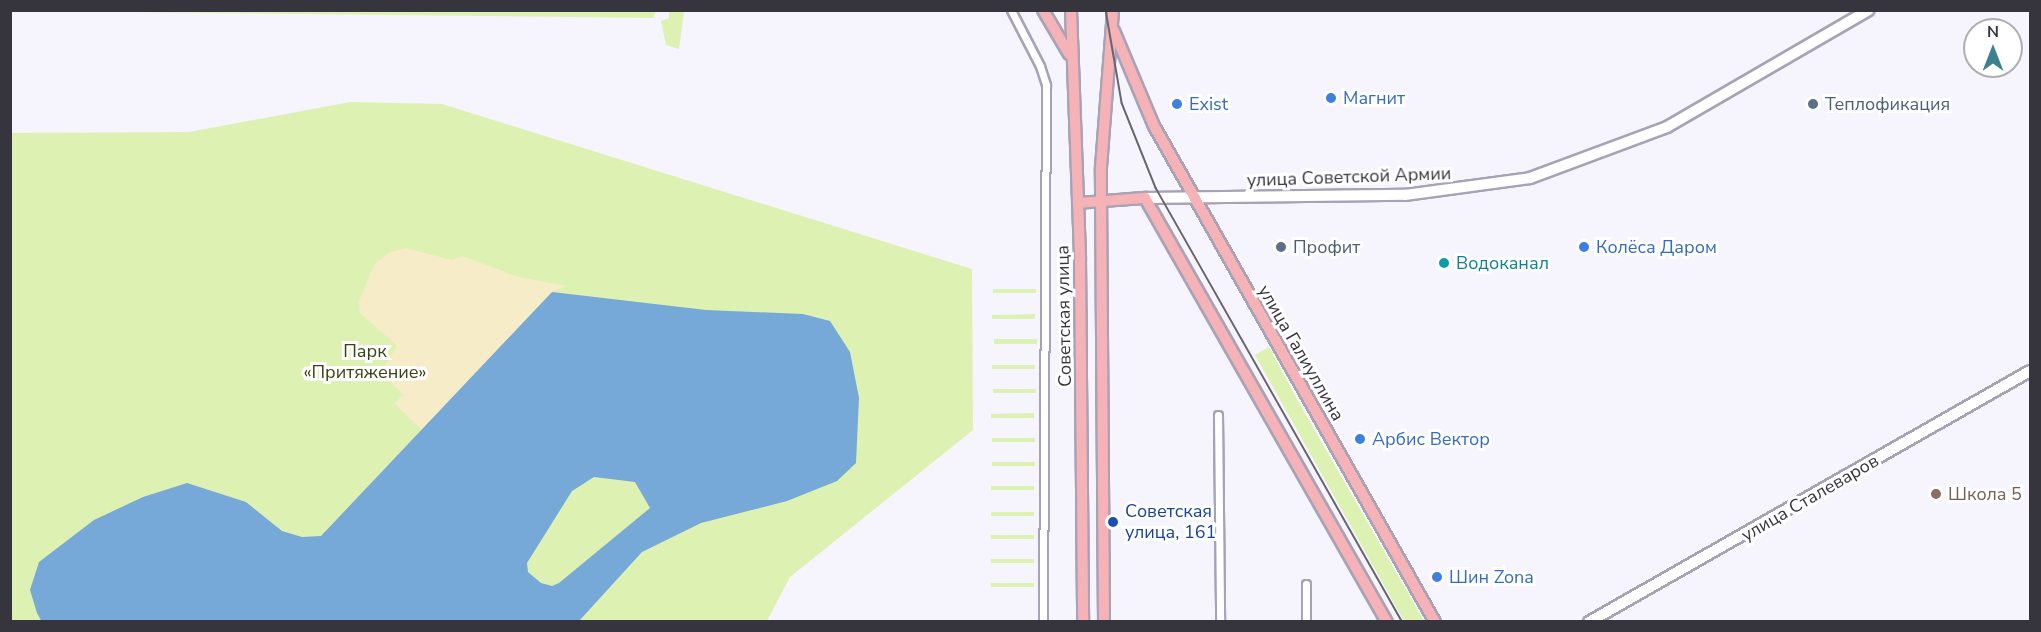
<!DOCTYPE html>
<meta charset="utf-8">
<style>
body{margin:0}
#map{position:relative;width:2041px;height:632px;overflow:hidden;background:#f6f4fd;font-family:"Nunito Sans",sans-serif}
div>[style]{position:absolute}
.green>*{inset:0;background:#ddf1b2;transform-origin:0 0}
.sand>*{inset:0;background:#f6ecc7}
.water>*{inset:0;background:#76a8d8}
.roads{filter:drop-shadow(2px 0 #a8a2b7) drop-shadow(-2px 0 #a8a2b7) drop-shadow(0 2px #a8a2b7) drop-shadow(0 -2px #a8a2b7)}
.street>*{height:7px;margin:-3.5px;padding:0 3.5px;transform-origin:3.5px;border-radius:3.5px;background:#fff}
.secondary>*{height:10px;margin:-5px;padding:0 5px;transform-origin:5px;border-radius:5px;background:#fff}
.primary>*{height:10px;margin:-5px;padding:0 5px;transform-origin:5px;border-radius:5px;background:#f5b2b7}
.tram>*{height:1.5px;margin:-0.75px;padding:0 0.75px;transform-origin:0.75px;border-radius:0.75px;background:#66646d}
.dots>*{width:16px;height:16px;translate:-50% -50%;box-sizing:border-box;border:3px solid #fff;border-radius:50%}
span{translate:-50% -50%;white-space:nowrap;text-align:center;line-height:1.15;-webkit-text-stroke:6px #fff;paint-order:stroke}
.shop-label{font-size:18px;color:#366cbe}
.left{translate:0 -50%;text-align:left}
.service-label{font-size:18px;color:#4e5e75}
.street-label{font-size:18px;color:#36343d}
.culture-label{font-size:18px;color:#0d838f}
.park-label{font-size:18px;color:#374313}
.education-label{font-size:18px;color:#785e54}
.transit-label{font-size:18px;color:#164399}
.frame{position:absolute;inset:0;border:12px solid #36343d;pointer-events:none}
.north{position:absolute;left:1963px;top:18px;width:60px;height:60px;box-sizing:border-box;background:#fff;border:2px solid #afaeb1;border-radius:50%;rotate:0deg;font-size:16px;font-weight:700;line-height:24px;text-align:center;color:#36343d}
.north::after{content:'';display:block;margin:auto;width:21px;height:27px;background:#3c818d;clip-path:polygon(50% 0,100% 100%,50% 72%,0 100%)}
</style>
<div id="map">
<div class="green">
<div style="clip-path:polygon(45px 11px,45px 10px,656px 11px,653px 18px)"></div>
<div style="clip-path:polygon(669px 11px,684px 11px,679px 49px,666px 45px,661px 21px,669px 18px)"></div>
<div style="clip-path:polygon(350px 102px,442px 104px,972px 269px,973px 430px,790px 577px,767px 621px,11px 621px,10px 133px,189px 132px)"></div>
<div style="left:993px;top:289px;width:43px;height:4px"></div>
<div style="clip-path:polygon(1035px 314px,1035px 319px,992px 319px,992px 315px)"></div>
<div style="left:994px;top:339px;width:43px;height:5px"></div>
<div style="clip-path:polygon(1269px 347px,1298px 401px,1424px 621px,1404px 621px,1255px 355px)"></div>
<div style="left:992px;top:365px;width:43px;height:4px"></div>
<div style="left:993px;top:389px;width:43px;height:4px"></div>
<div style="clip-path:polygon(1034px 413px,1034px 418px,991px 418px,991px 414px)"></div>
<div style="left:992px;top:438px;width:43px;height:4px"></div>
<div style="left:992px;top:462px;width:43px;height:4px"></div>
<div style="left:991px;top:486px;width:43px;height:4px"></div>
<div style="left:991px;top:512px;width:43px;height:4px"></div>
<div style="left:991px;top:535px;width:43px;height:4px"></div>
<div style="left:991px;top:559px;width:43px;height:4px"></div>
<div style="left:991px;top:583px;width:43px;height:4px"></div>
</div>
<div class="sand">
<div style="clip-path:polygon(406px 248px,452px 260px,463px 256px,518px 277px,567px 286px,552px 292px,422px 430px,394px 403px,404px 395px,380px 373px,397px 346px,360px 313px,359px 301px,374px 265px,390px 252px)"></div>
</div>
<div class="water">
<div style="clip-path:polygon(evenodd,552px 292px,706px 310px,803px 314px,830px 321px,850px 352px,859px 398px,856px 463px,837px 481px,787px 501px,701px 523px,642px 552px,579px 621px,42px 622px,37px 613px,30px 590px,39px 562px,94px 520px,143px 497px,187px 483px,246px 502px,282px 531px,302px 537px,321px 536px,552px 292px,594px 477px,635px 482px,650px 508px,559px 583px,552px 586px,541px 583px,528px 572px,527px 563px,572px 491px,594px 477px)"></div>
</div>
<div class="roads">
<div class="street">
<div style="left:1011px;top:10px;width:63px;rotate:62.6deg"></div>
<div style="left:1040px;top:66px;width:20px;rotate:72deg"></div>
<div style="left:1046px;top:85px;width:537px;rotate:90.32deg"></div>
<div style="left:1218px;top:415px;width:207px;rotate:89.4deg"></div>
<div style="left:1306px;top:584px;width:38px;rotate:90deg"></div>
</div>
<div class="secondary">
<div style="left:1145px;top:198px;width:260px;rotate:-0.7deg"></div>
<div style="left:1405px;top:195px;width:126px;rotate:-7.7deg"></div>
<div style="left:1530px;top:178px;width:146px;rotate:-20.4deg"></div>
<div style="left:1667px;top:127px;width:233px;rotate:-30.1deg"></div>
<div style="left:1589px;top:622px;width:507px;rotate:-29.65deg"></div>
</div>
<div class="primary">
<div style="left:1043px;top:10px;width:51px;rotate:59.4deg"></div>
<div style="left:1071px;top:10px;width:250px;rotate:87.9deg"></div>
<div style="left:1080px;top:260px;width:362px;rotate:89.5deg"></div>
<div style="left:1114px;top:31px;width:103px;rotate:67.2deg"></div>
<div style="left:1154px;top:126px;width:570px;rotate:60.47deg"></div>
<div style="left:1078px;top:203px;width:67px;rotate:-4.3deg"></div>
<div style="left:1145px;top:198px;width:488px;rotate:60.3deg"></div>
<div style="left:1104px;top:622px;width:455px;rotate:-90.4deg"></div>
<div style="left:1101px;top:167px;width:157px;rotate:-85.6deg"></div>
</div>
</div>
<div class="tram">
<div style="left:1106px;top:10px;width:94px;rotate:80.2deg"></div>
<div style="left:1122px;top:103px;width:92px;rotate:68.2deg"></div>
<div style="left:1156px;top:188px;width:499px;rotate:60.4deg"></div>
</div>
<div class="dots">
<div style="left:1331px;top:98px;background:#3f7fe0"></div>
<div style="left:1177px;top:104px;background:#3f7fe0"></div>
<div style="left:1813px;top:104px;background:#5c6f8a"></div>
<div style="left:1281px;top:247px;background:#5c6f8a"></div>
<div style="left:1584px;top:247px;background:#3f7fe0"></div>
<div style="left:1444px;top:263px;background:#0f9aa8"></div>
<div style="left:1360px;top:439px;background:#3f7fe0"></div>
<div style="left:1936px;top:494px;background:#8d6e63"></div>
<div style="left:1113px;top:522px;background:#1a4fb4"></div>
<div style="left:1437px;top:577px;background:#3f7fe0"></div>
</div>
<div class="shop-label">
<span class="left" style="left:1343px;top:98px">Магнит</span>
<span class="left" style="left:1189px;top:104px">Exist</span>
<span class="left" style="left:1596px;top:247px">Колёса Даром</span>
<span class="left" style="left:1372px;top:439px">Арбис Вектор</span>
<span class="left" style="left:1449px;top:577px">Шин Zona</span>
</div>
<div class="service-label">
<span class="left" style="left:1825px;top:104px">Теплофикация</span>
<span class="left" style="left:1293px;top:247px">Профит</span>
</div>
<div class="street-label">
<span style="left:1349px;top:177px;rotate:-2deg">улица Советской Армии</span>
<span style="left:1064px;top:316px;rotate:-91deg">Советская улица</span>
<span style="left:1301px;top:353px;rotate:60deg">улица Галиуллина</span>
<span style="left:1810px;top:498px;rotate:-30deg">улица Сталеваров</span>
</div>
<div class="culture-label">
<span class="left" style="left:1456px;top:263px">Водоканал</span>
</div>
<div class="park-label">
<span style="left:365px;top:362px">Парк<br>«Притяжение»</span>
</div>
<div class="education-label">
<span class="left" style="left:1948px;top:494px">Школа 5</span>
</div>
<div class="transit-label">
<span class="left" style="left:1125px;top:522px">Советская<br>улица, 161</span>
</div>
<div class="frame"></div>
<div class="north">N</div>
</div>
